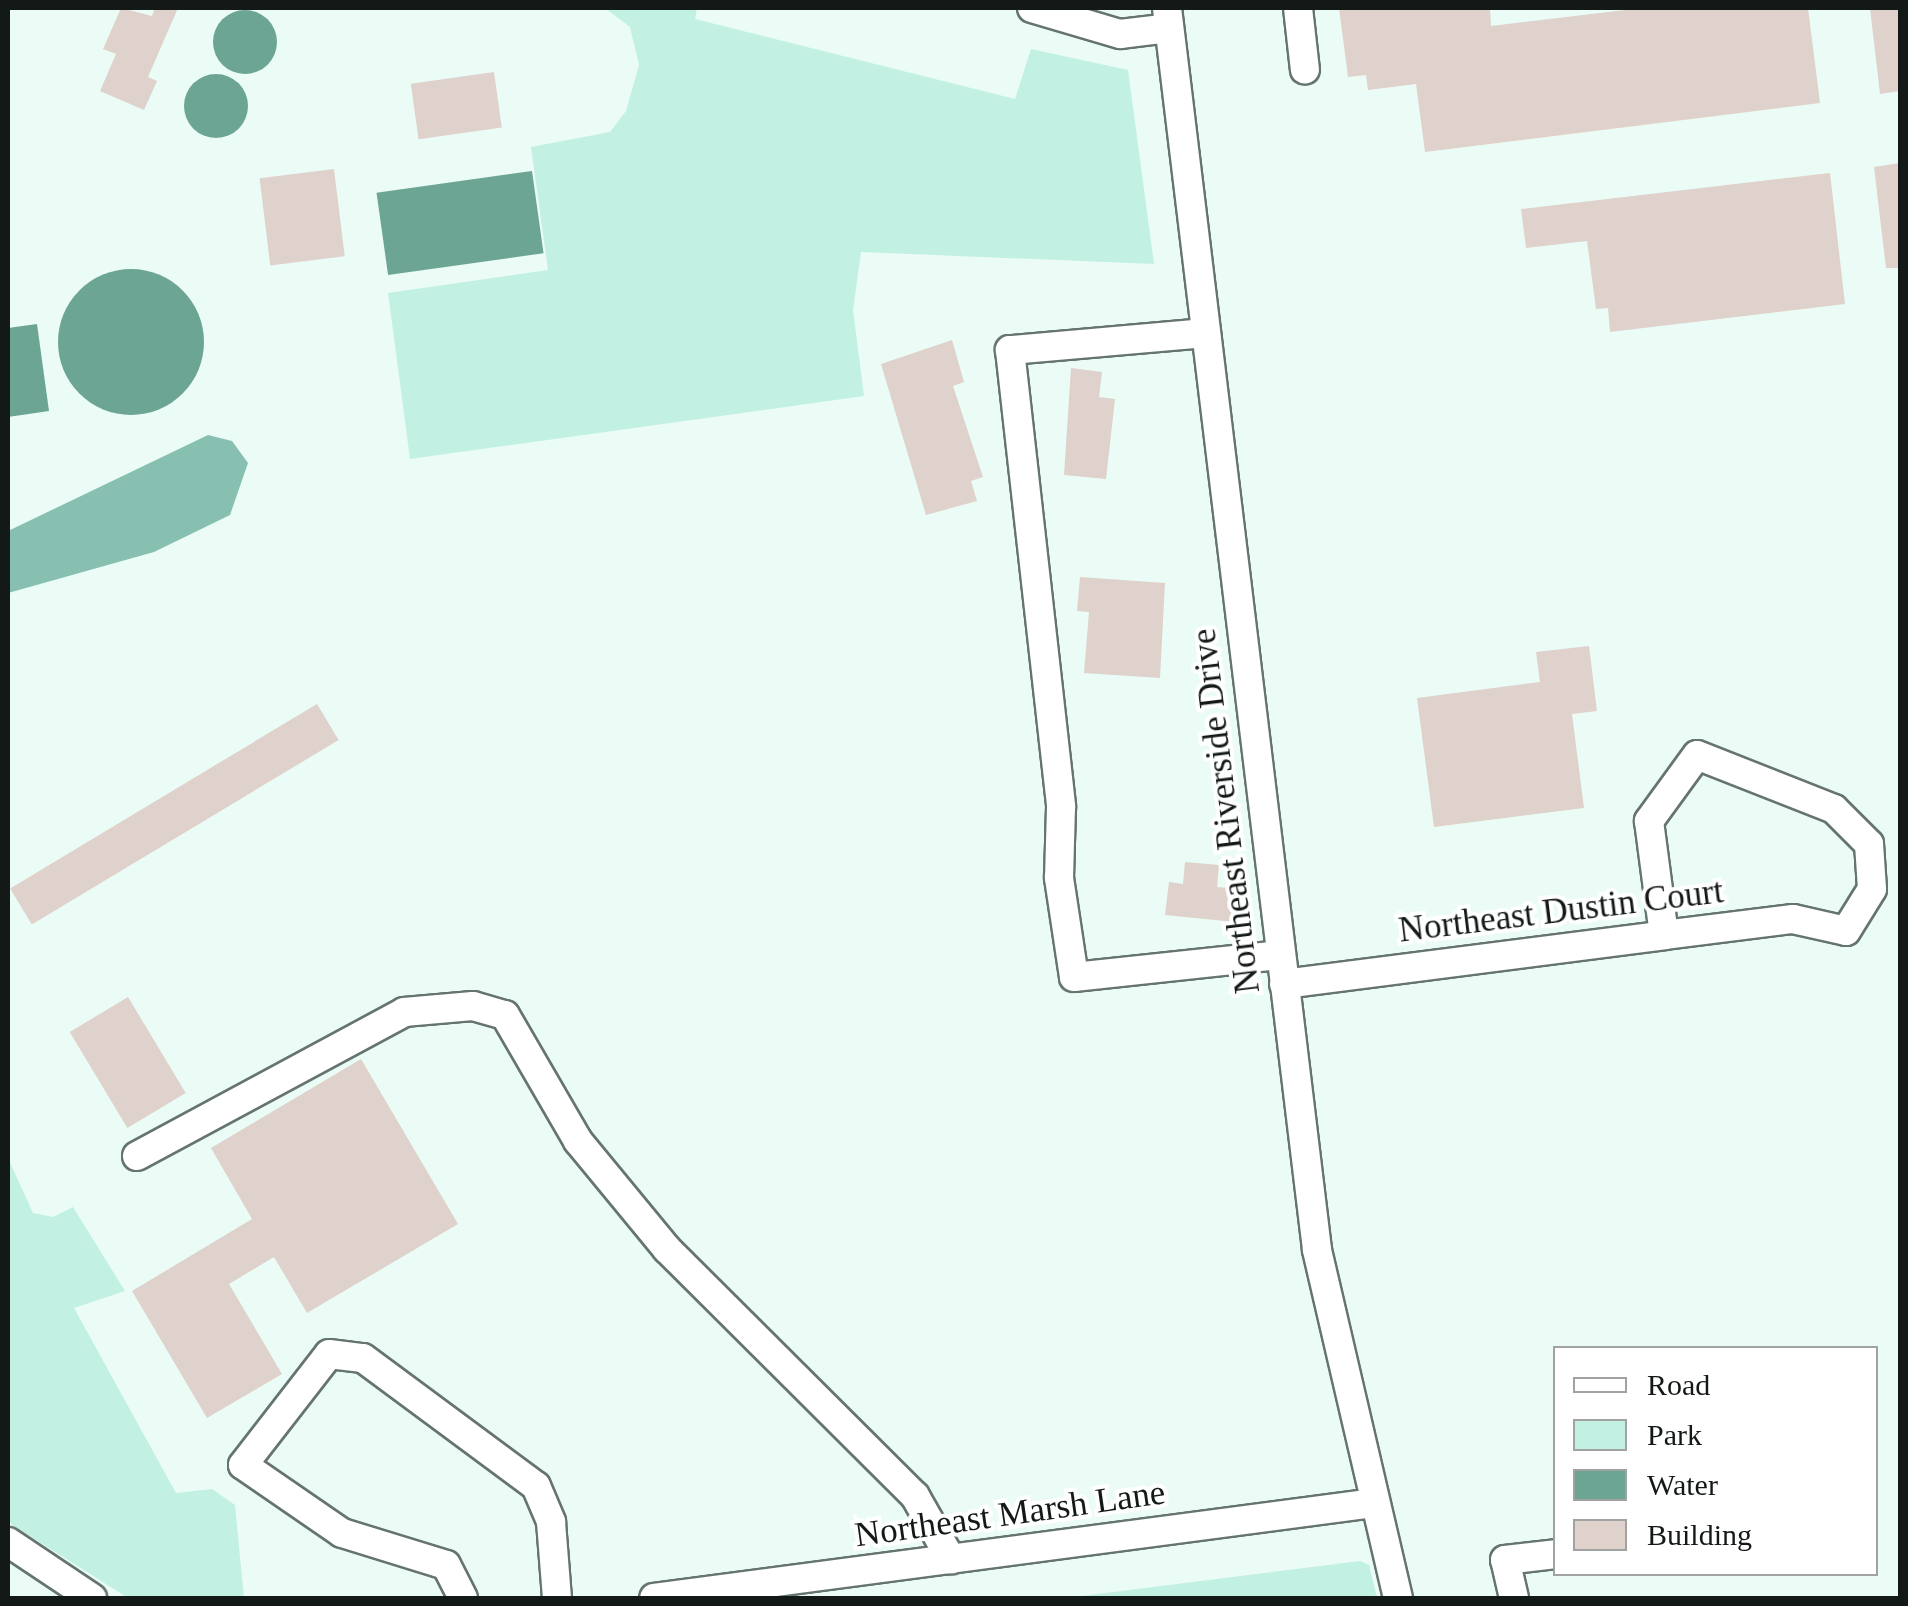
<!DOCTYPE html>
<style>
body{margin:0}
#map{position:relative;width:1908px;height:1606px;overflow:hidden;background:#ebfcf6;font-family:Georgia,serif}
div>[style]{position:absolute}
.green>*{inset:0;background:#c2f0e2}
.forest>*{inset:0;background:#87c0b0}
.water>*{inset:0;background:#6da595;transform-origin:0 0}
.round{border-radius:50%}
.building>*{inset:0;background:#dfd1cb;transform-origin:0 0}
.roads{filter:drop-shadow(2px 0 #667470) drop-shadow(-2px 0 #667470) drop-shadow(0 2px #667470) drop-shadow(0 -2px #667470)}
.minor>*{height:28px;margin:-14px;padding:0 14px;transform-origin:14px;border-radius:14px;background:#fff}
span{translate:-50% -50%;white-space:nowrap;text-align:center;line-height:1.15;-webkit-text-stroke:8px #fff;paint-order:stroke}
.street-label{font-size:35px;color:#131917}
.frame{position:absolute;inset:0;border:10px solid #131917;pointer-events:none}
.legend{position:absolute;left:1553px;top:1346px;width:325px;height:230px;box-sizing:border-box;background:#fff;border:2px solid #a1a3a2;margin:0;padding:12px 18px;list-style:none;font-size:30px;color:#131917}
.legend li{display:flex;align-items:center;gap:20px;height:50px}
.legend b{width:50px;border:2px solid #a1a3a2}
</style>
<div id="map">
<div class="green">
<div style="clip-path:polygon(605px 8px,697px 8px,695px 19px,1015px 99px,1031px 49px,1128px 70px,1154px 264px,861px 252px,853px 310px,864px 396px,410px 459px,388px 293px,548px 270px,531px 147px,610px 132px,626px 111px,639px 65px,630px 27px)"></div>
<div style="clip-path:polygon(8px 1158px,33px 1213px,53px 1217px,73px 1207px,125px 1291px,74px 1308px,176px 1493px,212px 1489px,235px 1505px,244px 1598px,128px 1598px,8px 1522px)"></div>
<div style="clip-path:polygon(1360px 1561px,1369px 1565px,1377px 1598px,1066px 1598px)"></div>
</div>
<div class="forest">
<div style="clip-path:polygon(208px 435px,232px 441px,248px 463px,230px 515px,154px 552px,8px 593px,8px 531px)"></div>
</div>
<div class="water">
<div class="round" style="left:213px;top:10px;width:64px;height:64px"></div>
<div class="round" style="left:184px;top:74px;width:64px;height:64px"></div>
<div style="left:532px;top:171px;width:83px;height:157px;rotate:82deg"></div>
<div class="round" style="left:58px;top:269px;width:146px;height:146px"></div>
<div style="clip-path:polygon(37px 324px,49px 411px,8px 417px,8px 328px)"></div>
</div>
<div class="building">
<div style="clip-path:polygon(121px 8px,152px 16px,155px 8px,178px 8px,148px 77px,157px 81px,144px 110px,100px 91px,116px 54px,103px 49px)"></div>
<div style="clip-path:polygon(1339px 8px,1490px 8px,1491px 26px,1642px 8px,1808px 8px,1820px 103px,1425px 152px,1416px 84px,1368px 90px,1366px 75px,1348px 77px)"></div>
<div style="clip-path:polygon(1870px 8px,1900px 8px,1900px 91px,1880px 94px)"></div>
<div style="left:494px;top:72px;width:56px;height:84px;rotate:82deg"></div>
<div style="clip-path:polygon(1900px 163px,1900px 268px,1886px 268px,1874px 167px)"></div>
<div style="left:334px;top:169px;width:88px;height:75px;rotate:83deg"></div>
<div style="clip-path:polygon(1830px 173px,1845px 304px,1610px 332px,1608px 308px,1596px 309px,1587px 241px,1526px 248px,1521px 209px)"></div>
<div style="clip-path:polygon(952px 340px,964px 382px,953px 386px,983px 477px,971px 481px,977px 501px,926px 515px,881px 364px)"></div>
<div style="clip-path:polygon(1071px 368px,1102px 372px,1099px 397px,1115px 399px,1106px 479px,1064px 475px)"></div>
<div style="clip-path:polygon(1080px 577px,1165px 583px,1160px 678px,1084px 673px,1089px 612px,1077px 611px)"></div>
<div style="clip-path:polygon(1589px 646px,1597px 711px,1572px 714px,1584px 808px,1434px 827px,1417px 698px,1540px 682px,1536px 652px)"></div>
<div style="left:317px;top:704px;width:42px;height:358px;rotate:59deg"></div>
<div style="clip-path:polygon(1185px 862px,1219px 865px,1217px 887px,1238px 889px,1235px 922px,1165px 915px,1169px 882px,1183px 884px)"></div>
<div style="left:128px;top:997px;width:112px;height:68px;rotate:59deg"></div>
<div style="clip-path:polygon(361px 1059px,458px 1224px,307px 1313px,274px 1257px,229px 1284px,282px 1374px,207px 1418px,132px 1291px,252px 1219px,211px 1148px)"></div>
</div>
<div class="roads">
<div class="minor">
<div style="left:1032px;top:8px;width:92px;rotate:16.5deg"></div>
<div style="left:1120px;top:34px;width:49px;rotate:-7deg"></div>
<div style="left:1167px;top:8px;width:1251px;rotate:83.11deg"></div>
<div style="left:1317px;top:1250px;width:357px;rotate:76.9deg"></div>
<div style="left:1298px;top:8px;width:62px;rotate:83.6deg"></div>
<div style="left:1206px;top:333px;width:197px;rotate:175deg"></div>
<div style="left:1010px;top:350px;width:460px;rotate:83.6deg"></div>
<div style="left:1061px;top:807px;width:71px;rotate:91.6deg"></div>
<div style="left:1059px;top:878px;width:100px;rotate:81.4deg"></div>
<div style="left:1074px;top:977px;width:208px;rotate:-6.1deg"></div>
<div style="left:1284px;top:984px;width:383px;rotate:-7.3deg"></div>
<div style="left:1664px;top:935px;width:130px;rotate:-7.1deg"></div>
<div style="left:1793px;top:919px;width:54px;rotate:12.8deg"></div>
<div style="left:1846px;top:931px;width:49px;rotate:-58.2deg"></div>
<div style="left:1872px;top:889px;width:45px;rotate:-93.8deg"></div>
<div style="left:1869px;top:844px;width:49px;rotate:-135deg"></div>
<div style="left:1834px;top:809px;width:147px;rotate:-158.5deg"></div>
<div style="left:1697px;top:755px;width:82px;rotate:126deg"></div>
<div style="left:1649px;top:821px;width:115px;rotate:82.5deg"></div>
<div style="left:137px;top:1156px;width:303px;rotate:-28.3deg"></div>
<div style="left:404px;top:1012px;width:69px;rotate:-5deg"></div>
<div style="left:473px;top:1006px;width:33px;rotate:16deg"></div>
<div style="left:505px;top:1015px;width:146px;rotate:59.9deg"></div>
<div style="left:578px;top:1141px;width:140px;rotate:50.5deg"></div>
<div style="left:667px;top:1249px;width:350px;rotate:44.9deg"></div>
<div style="left:915px;top:1496px;width:73px;rotate:60.3deg"></div>
<div style="left:8px;top:1542px;width:101px;rotate:33.7deg"></div>
<div style="left:463px;top:1598px;width:37px;rotate:-117deg"></div>
<div style="left:446px;top:1565px;width:109px;rotate:-162.9deg"></div>
<div style="left:342px;top:1533px;width:120px;rotate:-145.5deg"></div>
<div style="left:243px;top:1465px;width:140px;rotate:-52.2deg"></div>
<div style="left:329px;top:1354px;width:34px;rotate:7deg"></div>
<div style="left:363px;top:1358px;width:215px;rotate:36.5deg"></div>
<div style="left:536px;top:1486px;width:39px;rotate:67deg"></div>
<div style="left:551px;top:1522px;width:76px;rotate:85.5deg"></div>
<div style="left:654px;top:1598px;width:727px;rotate:-7.51deg"></div>
<div style="left:1514px;top:1598px;width:39px;rotate:-103deg"></div>
<div style="left:1505px;top:1560px;width:51px;rotate:-6.7deg"></div>
</div>
</div>
<div class="street-label">
<span style="left:1226px;top:811px;rotate:-97deg">Northeast Riverside Drive</span>
<span style="left:1561px;top:911px;rotate:-7deg">Northeast Dustin Court</span>
<span style="left:1010px;top:1514px;rotate:-8deg">Northeast Marsh Lane</span>
</div>
<div class="frame"></div>
<ul class="legend">
<li><b style="height:12px;background:#fff"></b>Road</li>
<li><b style="height:28px;background:#c2f0e2"></b>Park</li>
<li><b style="height:28px;background:#6da595"></b>Water</li>
<li><b style="height:28px;background:#dfd1cb"></b>Building</li>
</ul>
</div>
